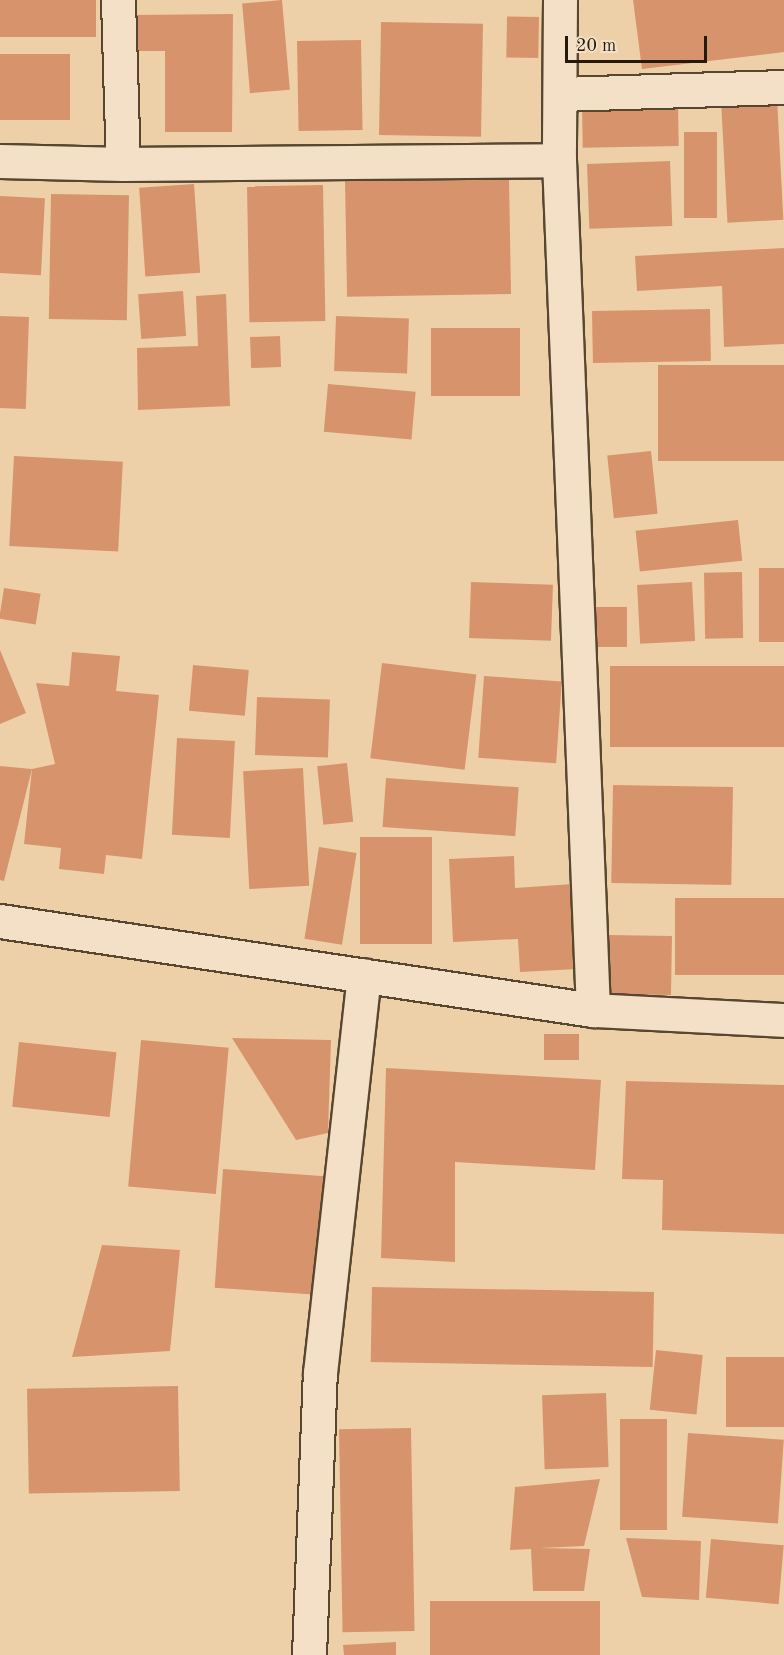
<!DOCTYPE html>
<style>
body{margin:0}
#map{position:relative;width:784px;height:1655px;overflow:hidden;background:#edd0a7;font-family:"Old Standard TT",serif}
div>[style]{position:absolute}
.building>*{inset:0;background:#d7946c;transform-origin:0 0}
.roads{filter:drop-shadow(2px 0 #574731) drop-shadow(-2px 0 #574731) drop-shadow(0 2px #574731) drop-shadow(0 -2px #574731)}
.minor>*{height:33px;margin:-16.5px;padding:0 16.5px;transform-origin:16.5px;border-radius:16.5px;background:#f3e0c6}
span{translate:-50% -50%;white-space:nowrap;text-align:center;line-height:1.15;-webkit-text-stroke:6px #f3e0c6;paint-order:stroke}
.scale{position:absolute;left:565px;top:36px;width:142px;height:27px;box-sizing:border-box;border:3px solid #25190a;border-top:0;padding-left:8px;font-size:18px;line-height:21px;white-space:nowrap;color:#25190a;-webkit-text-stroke:4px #f3e0c6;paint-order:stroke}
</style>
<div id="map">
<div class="building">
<div style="left:0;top:0;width:96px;height:37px"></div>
<div style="left:282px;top:0;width:90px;height:40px;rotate:85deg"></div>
<div style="clip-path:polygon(633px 0,784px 0,784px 52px,642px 69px)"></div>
<div style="clip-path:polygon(233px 14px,232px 132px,165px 132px,165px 51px,132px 51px,132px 15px)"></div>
<div style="left:539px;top:17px;width:41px;height:32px;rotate:91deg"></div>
<div style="left:381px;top:22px;width:102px;height:113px;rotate:1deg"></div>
<div style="left:361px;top:40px;width:90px;height:64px;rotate:89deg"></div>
<div style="left:0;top:54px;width:70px;height:66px"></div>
<div style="left:777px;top:98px;width:122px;height:56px;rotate:87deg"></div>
<div style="left:678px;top:104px;width:42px;height:96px;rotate:89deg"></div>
<div style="left:684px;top:132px;width:33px;height:86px"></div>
<div style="left:670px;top:161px;width:65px;height:83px;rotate:88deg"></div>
<div style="left:509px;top:178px;width:116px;height:164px;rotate:89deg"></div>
<div style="left:194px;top:184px;width:89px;height:55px;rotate:86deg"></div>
<div style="left:323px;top:185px;width:136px;height:76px;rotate:89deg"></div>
<div style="left:51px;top:194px;width:78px;height:125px;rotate:1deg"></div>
<div style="left:0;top:196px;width:45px;height:77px;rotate:3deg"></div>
<div style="clip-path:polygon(784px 248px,784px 344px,724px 347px,722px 286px,637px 291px,635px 256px)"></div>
<div style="left:183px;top:291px;width:45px;height:45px;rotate:86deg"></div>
<div style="clip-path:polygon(226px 294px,230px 406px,138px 410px,137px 348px,198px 346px,196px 296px)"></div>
<div style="left:710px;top:309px;width:52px;height:118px;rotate:89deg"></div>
<div style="left:0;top:316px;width:29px;height:92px;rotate:2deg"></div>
<div style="left:336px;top:316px;width:73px;height:55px;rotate:2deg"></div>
<div style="left:431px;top:328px;width:89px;height:68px"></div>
<div style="left:280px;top:336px;width:31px;height:30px;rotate:88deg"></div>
<div style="left:784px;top:365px;width:96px;height:126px;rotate:90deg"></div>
<div style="left:328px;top:384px;width:88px;height:48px;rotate:5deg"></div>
<div style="left:651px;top:451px;width:63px;height:44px;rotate:84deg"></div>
<div style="left:14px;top:456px;width:109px;height:90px;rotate:3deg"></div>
<div style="left:738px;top:520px;width:41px;height:103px;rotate:84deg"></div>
<div style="left:759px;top:568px;width:25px;height:74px"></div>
<div style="left:742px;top:572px;width:66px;height:38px;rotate:89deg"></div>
<div style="left:471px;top:582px;width:82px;height:56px;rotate:2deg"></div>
<div style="left:692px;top:582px;width:59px;height:55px;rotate:87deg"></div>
<div style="left:4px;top:588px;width:37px;height:31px;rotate:9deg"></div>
<div style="left:627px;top:607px;width:40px;height:31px;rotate:90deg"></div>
<div style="clip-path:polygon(0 650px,26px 713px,0 724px)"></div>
<div style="clip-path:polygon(72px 652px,120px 656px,116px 691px,159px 695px,142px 859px,106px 855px,104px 874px,59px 869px,61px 848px,24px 844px,32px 769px,55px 764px,36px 683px,69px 686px)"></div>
<div style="left:382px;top:663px;width:95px;height:96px;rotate:7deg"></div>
<div style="left:193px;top:665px;width:56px;height:46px;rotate:5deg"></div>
<div style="left:784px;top:666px;width:81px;height:174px;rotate:90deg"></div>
<div style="left:484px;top:676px;width:78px;height:82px;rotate:4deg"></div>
<div style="left:257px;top:697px;width:73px;height:58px;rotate:2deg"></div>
<div style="left:177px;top:738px;width:58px;height:97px;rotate:3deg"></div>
<div style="left:347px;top:763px;width:59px;height:30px;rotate:84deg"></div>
<div style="clip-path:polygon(0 766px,32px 769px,4px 881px,0 880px)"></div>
<div style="left:303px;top:768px;width:118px;height:60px;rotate:87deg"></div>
<div style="left:386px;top:778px;width:133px;height:49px;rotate:4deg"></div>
<div style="left:613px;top:785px;width:120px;height:98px;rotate:1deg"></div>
<div style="left:360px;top:837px;width:72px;height:107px"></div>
<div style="left:319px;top:847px;width:38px;height:93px;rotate:9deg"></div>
<div style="clip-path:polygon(514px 856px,515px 888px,573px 884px,577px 969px,520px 972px,518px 939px,453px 942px,449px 859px)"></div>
<div style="left:784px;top:898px;width:77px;height:109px;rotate:90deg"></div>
<div style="left:609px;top:935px;width:63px;height:59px;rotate:1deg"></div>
<div style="left:579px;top:1034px;width:26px;height:35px;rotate:90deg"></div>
<div style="clip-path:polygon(232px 1038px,331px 1040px,328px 1133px,296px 1140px)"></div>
<div style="left:141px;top:1040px;width:88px;height:147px;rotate:5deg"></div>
<div style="left:19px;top:1042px;width:98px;height:65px;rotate:6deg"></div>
<div style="clip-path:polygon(386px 1068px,601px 1080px,595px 1170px,455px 1162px,455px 1262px,381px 1258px)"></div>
<div style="clip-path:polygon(626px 1081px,784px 1085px,784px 1234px,662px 1230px,663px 1180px,622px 1179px)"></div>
<div style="left:223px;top:1169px;width:106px;height:119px;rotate:4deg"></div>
<div style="clip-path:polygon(102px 1245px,180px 1250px,170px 1351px,72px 1357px)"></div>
<div style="left:372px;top:1287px;width:282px;height:75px;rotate:1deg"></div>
<div style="left:656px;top:1350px;width:47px;height:60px;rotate:6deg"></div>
<div style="left:726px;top:1357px;width:58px;height:70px"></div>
<div style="left:178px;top:1386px;width:105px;height:151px;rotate:89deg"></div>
<div style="left:606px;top:1393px;width:74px;height:64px;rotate:88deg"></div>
<div style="left:620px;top:1419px;width:47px;height:111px"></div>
<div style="left:411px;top:1428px;width:203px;height:72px;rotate:89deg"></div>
<div style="left:688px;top:1433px;width:96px;height:84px;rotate:4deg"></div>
<div style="clip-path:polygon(600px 1479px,584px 1546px,540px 1548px,590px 1549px,584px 1591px,533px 1591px,531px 1549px,510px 1550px,515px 1487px)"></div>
<div style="clip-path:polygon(626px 1538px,701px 1541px,699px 1600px,642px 1597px)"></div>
<div style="left:711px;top:1539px;width:73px;height:59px;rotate:5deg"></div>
<div style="left:430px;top:1601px;width:170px;height:54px"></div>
<div style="clip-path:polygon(396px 1642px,396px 1655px,344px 1655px,343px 1645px)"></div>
</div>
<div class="roads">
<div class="minor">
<div style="left:118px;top:0;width:164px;rotate:88.3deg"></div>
<div style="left:560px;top:0;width:160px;rotate:90.4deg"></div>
<div style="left:559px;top:160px;width:851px;rotate:87.71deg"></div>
<div style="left:561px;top:94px;width:223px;rotate:-1.8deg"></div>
<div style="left:0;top:161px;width:123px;rotate:1.4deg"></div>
<div style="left:123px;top:164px;width:436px;rotate:-0.5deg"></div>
<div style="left:0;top:921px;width:600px;rotate:8.54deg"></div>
<div style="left:593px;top:1010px;width:191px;rotate:3deg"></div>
<div style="left:309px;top:1655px;width:282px;rotate:-87.8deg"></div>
<div style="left:320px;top:1373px;width:400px;rotate:-83.7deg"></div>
</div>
</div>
<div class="scale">20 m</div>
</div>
